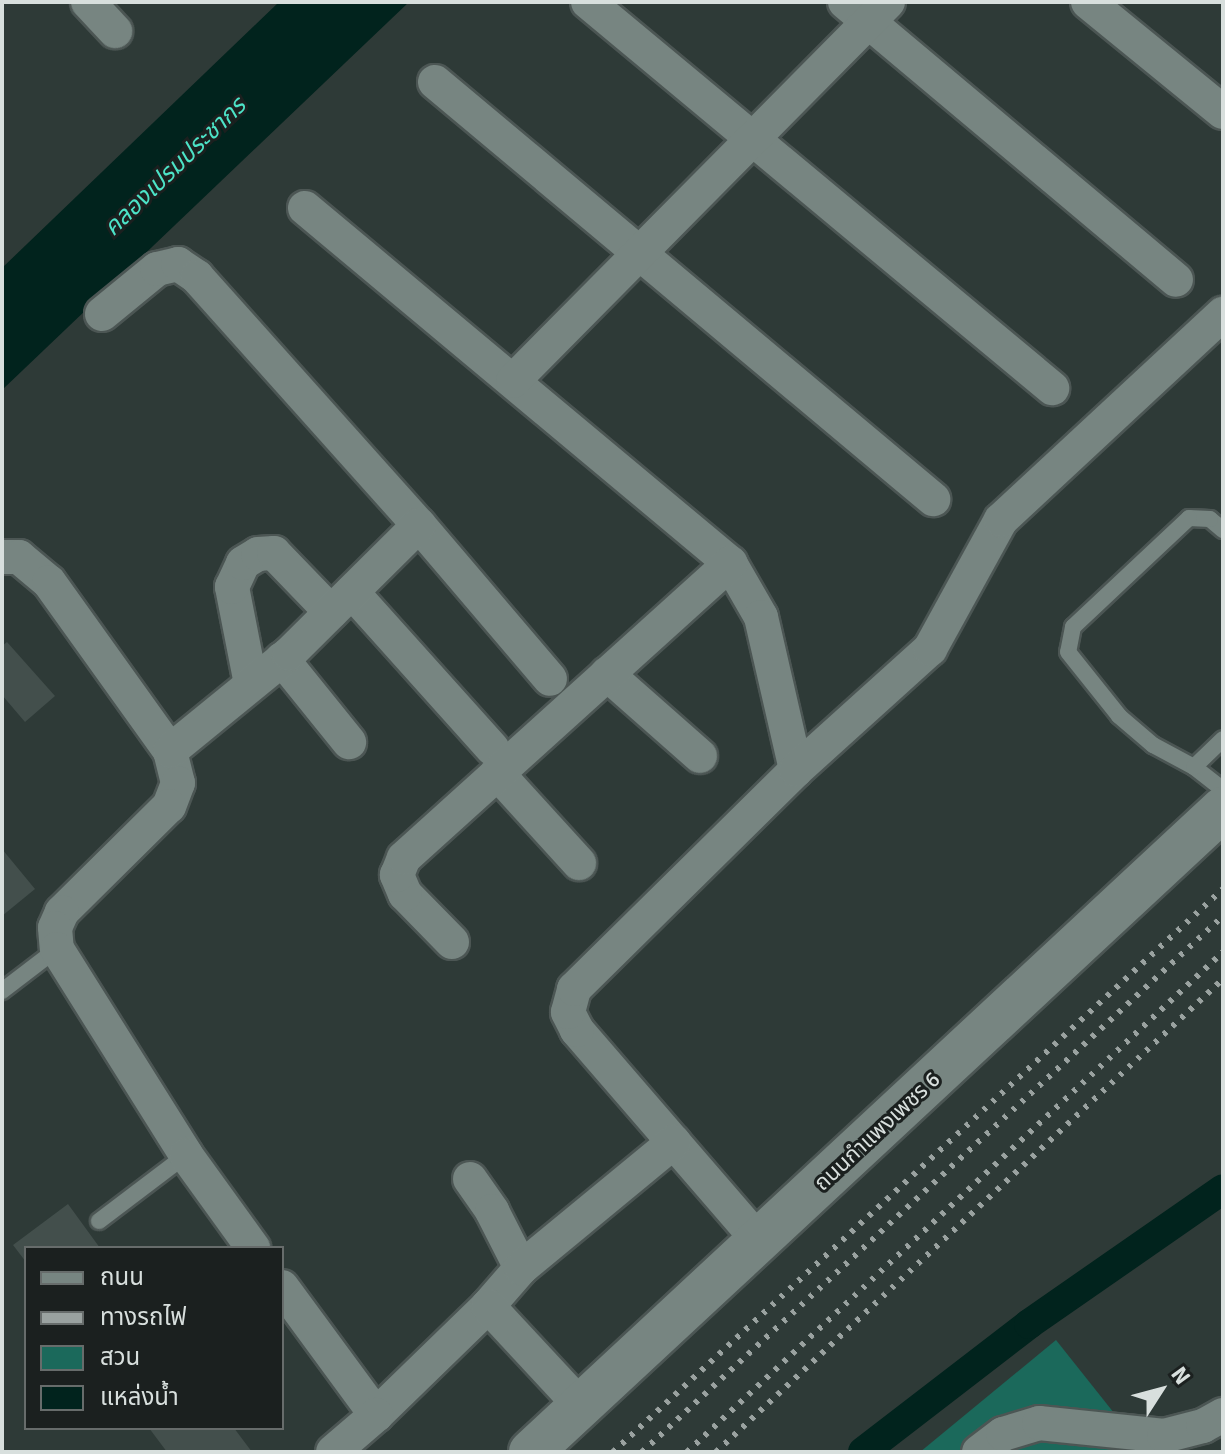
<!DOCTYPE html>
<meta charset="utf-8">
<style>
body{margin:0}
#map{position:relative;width:1225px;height:1454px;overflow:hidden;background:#2e3a37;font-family:Signika,"Noto Sans Thai",sans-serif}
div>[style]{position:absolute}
.green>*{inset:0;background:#1b695b}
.water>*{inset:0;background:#01231d}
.canal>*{height:30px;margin:-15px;padding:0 15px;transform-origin:15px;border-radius:15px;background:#01231d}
.building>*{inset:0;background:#434f4c}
.roads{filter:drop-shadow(2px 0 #4c5654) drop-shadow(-2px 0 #4c5654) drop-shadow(0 2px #4c5654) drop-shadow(0 -2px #4c5654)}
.lane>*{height:16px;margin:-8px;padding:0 8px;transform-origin:8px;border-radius:8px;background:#778581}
.street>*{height:34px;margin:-17px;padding:0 17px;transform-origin:17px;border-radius:17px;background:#778581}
.secondary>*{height:44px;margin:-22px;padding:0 22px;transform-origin:22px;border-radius:22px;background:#778581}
.rail>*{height:6px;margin-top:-3px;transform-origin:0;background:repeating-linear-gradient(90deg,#9aa2a0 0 4px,transparent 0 12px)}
span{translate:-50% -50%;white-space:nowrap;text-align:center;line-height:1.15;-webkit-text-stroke:6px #1b201f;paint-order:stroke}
.street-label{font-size:22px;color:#d8dfdd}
.water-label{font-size:24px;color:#4ce3c7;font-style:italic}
.frame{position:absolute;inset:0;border:4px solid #d8dfdd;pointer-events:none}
.legend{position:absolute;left:24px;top:1246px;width:260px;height:184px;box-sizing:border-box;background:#1b201f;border:2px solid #676c6b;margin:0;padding:10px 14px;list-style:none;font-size:24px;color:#d8dfdd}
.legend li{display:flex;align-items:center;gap:16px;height:40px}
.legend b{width:40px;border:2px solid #676c6b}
.north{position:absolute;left:1121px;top:1350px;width:80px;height:80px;-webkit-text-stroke:6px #1b201f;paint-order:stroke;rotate:54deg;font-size:22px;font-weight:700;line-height:32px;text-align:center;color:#d8dfdd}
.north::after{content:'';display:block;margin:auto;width:28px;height:36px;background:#d8dfdd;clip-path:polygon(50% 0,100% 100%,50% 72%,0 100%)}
</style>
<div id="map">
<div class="green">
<div style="clip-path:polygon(1056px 1340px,1145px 1452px,920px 1452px)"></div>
</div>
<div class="water">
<div style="clip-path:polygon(279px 2px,409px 2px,2px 390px,2px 268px)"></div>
</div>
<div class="canal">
<div style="left:863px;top:1452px;width:210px;rotate:-37.6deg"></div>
<div style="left:1029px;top:1324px;width:236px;rotate:-34.8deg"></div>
</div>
<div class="building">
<div style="clip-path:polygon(7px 642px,55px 696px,25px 722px,2px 695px,2px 646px)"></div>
<div style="clip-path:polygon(2px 849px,35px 889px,2px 916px)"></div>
<div style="clip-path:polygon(68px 1204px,100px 1248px,26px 1248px,26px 1262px,13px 1245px)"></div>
<div style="clip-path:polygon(149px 1428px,234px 1428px,252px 1452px,167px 1452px)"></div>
</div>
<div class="roads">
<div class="lane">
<div style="left:1223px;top:530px;width:17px;rotate:-140deg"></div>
<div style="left:1210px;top:519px;width:21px;rotate:-177deg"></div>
<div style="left:1189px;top:518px;width:159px;rotate:136.8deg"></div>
<div style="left:1073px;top:627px;width:25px;rotate:101deg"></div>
<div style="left:1068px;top:652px;width:82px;rotate:51.4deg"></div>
<div style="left:1119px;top:716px;width:45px;rotate:40.5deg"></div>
<div style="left:1153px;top:745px;width:47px;rotate:28.2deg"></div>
<div style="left:1194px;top:767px;width:37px;rotate:38deg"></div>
<div style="left:1194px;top:767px;width:40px;rotate:-44deg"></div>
<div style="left:2px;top:991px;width:69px;rotate:-37.4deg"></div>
<div style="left:99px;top:1221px;width:109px;rotate:-37.2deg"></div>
</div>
<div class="street">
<div style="left:88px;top:2px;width:40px;rotate:47deg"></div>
<div style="left:588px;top:2px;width:604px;rotate:39.76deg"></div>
<div style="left:845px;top:2px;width:432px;rotate:40deg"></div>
<div style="left:1088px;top:2px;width:174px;rotate:39.2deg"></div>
<div style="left:435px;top:82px;width:650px;rotate:39.94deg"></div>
<div style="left:305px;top:208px;width:554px;rotate:39.87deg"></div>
<div style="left:730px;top:563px;width:62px;rotate:60.1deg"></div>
<div style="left:761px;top:617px;width:157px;rotate:77.1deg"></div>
<div style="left:102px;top:314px;width:71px;rotate:-39.3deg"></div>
<div style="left:157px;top:269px;width:22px;rotate:-13deg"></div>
<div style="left:178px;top:264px;width:23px;rotate:34deg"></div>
<div style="left:197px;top:277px;width:333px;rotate:48.2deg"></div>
<div style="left:419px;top:525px;width:202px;rotate:49.6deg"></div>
<div style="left:513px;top:381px;width:533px;rotate:-45.3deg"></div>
<div style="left:2px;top:557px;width:17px"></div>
<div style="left:19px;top:557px;width:39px;rotate:40deg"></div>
<div style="left:49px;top:582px;width:208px;rotate:54.4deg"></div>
<div style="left:170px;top:751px;width:33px;rotate:76deg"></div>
<div style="left:178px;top:783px;width:25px;rotate:111deg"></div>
<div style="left:169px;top:806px;width:151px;rotate:135.3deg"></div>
<div style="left:62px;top:912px;width:17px;rotate:114deg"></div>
<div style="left:55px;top:928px;width:21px;rotate:85deg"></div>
<div style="left:57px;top:949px;width:243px;rotate:57.9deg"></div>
<div style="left:186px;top:1155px;width:115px;rotate:54.2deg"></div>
<div style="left:352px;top:592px;width:210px;rotate:48.1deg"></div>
<div style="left:282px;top:659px;width:107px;rotate:51.1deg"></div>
<div style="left:607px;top:674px;width:124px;rotate:41.4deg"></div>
<div style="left:251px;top:684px;width:99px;rotate:-101.1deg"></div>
<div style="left:232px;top:587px;width:26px;rotate:-65deg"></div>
<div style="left:243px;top:563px;width:17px;rotate:-31deg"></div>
<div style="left:258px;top:554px;width:16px;rotate:-4deg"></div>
<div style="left:274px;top:553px;width:82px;rotate:46deg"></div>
<div style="left:170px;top:751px;width:154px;rotate:-39.2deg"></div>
<div style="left:289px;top:654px;width:183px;rotate:-44.8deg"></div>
<div style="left:497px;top:773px;width:122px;rotate:47.7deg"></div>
<div style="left:452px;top:942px;width:67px;rotate:-134.4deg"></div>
<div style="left:405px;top:894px;width:21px;rotate:-113deg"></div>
<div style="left:397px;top:875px;width:18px;rotate:-68deg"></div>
<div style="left:404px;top:858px;width:440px;rotate:-42.1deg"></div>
<div style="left:470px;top:1179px;width:39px;rotate:55deg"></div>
<div style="left:492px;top:1211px;width:64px;rotate:63deg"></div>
<div style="left:759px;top:1241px;width:279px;rotate:-130.8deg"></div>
<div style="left:577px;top:1030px;width:20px;rotate:-117deg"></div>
<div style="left:568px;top:1012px;width:24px;rotate:-75deg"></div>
<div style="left:574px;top:989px;width:312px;rotate:-44.6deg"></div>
<div style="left:796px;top:770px;width:181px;rotate:-42.1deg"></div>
<div style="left:930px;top:649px;width:147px;rotate:-61.2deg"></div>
<div style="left:1001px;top:520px;width:303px;rotate:-42.9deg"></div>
<div style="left:282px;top:1287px;width:159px;rotate:53.7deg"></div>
<div style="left:376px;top:1415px;width:156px;rotate:-44.2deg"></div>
<div style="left:488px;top:1306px;width:50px;rotate:-49deg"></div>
<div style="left:521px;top:1268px;width:198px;rotate:-39.5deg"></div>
<div style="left:488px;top:1306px;width:137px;rotate:47.1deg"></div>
<div style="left:333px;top:1452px;width:57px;rotate:-40.7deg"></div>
<div style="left:979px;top:1452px;width:30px;rotate:-37deg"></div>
<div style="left:1003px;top:1434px;width:38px;rotate:-17deg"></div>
<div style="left:1039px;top:1423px;width:126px;rotate:5.9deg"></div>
<div style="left:1164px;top:1436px;width:40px;rotate:-14.4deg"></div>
<div style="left:1203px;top:1426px;width:23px;rotate:-29deg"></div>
</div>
<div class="secondary">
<div style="left:531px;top:1452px;width:945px;rotate:-42.9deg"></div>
</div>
</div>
<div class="rail">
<div style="left:613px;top:1452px;width:830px;rotate:-42.71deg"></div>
<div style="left:642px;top:1452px;width:790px;rotate:-42.69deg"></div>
<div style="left:687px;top:1452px;width:733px;rotate:-43.01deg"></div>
<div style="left:716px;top:1452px;width:693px;rotate:-43.01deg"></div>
</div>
<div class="street-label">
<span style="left:877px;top:1131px;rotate:-43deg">ถนนกำแพงเพชร 6</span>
</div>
<div class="water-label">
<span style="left:175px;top:167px;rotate:-44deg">คลองเปรมประชากร</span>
</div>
<div class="frame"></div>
<ul class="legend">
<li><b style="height:10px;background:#778581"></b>ถนน</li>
<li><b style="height:10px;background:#9aa2a0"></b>ทางรถไฟ</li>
<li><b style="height:22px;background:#1b695b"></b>สวน</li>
<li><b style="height:22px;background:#01231d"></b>แหล่งน้ำ</li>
</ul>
<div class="north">N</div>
</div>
